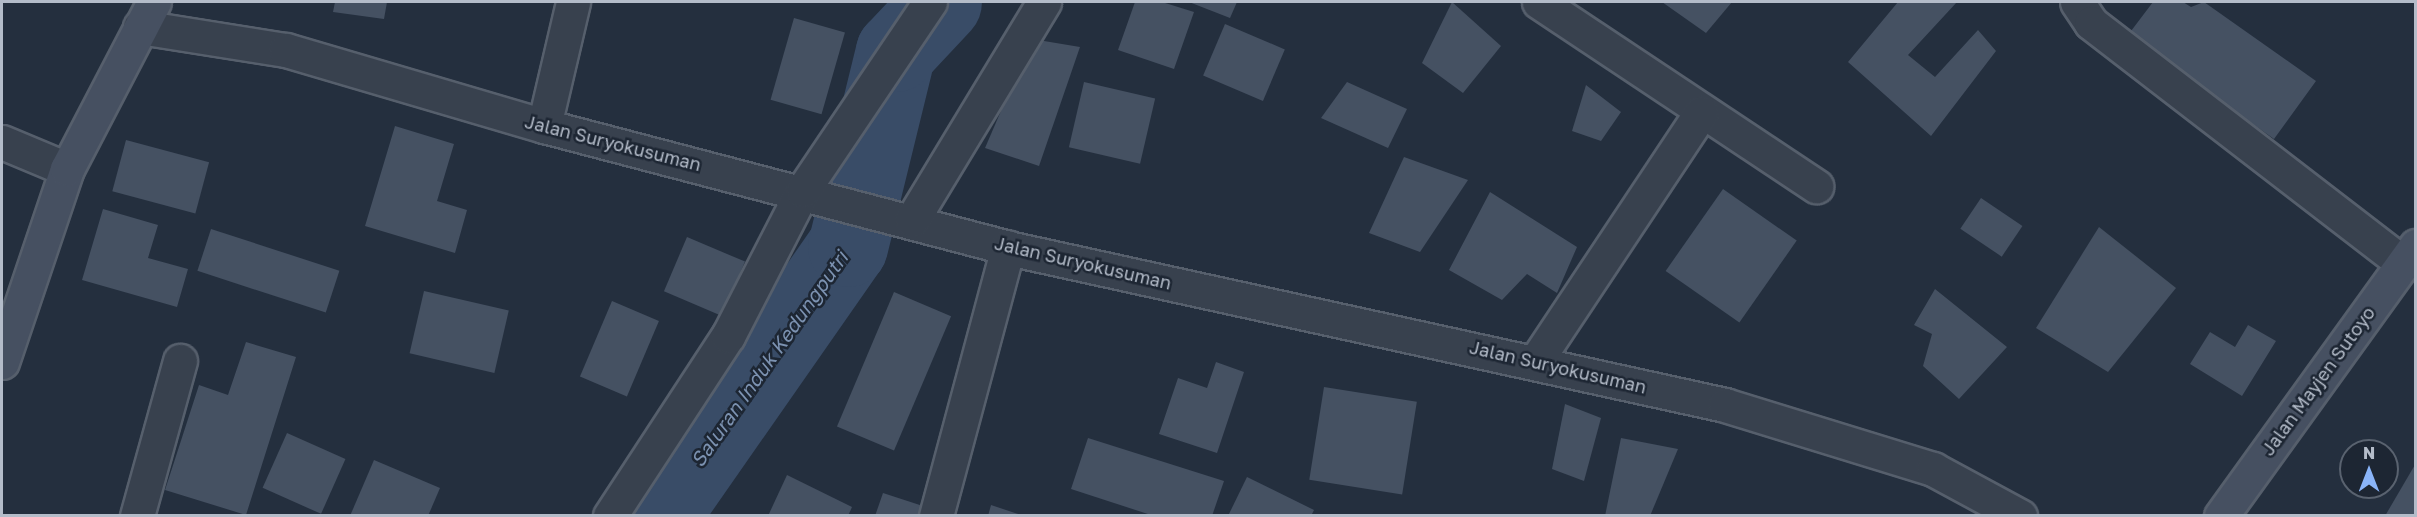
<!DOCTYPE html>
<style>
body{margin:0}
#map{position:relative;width:2417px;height:517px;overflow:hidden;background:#242f3e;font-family:"Golos Text",sans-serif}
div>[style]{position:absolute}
.river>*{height:80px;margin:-40px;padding:0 40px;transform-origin:40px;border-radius:40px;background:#394c67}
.building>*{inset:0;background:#455162;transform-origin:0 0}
.roads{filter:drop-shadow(2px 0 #565f6c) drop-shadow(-2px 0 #565f6c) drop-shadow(0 2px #565f6c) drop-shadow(0 -2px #565f6c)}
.street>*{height:33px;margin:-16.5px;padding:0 16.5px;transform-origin:16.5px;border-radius:16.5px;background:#38414e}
.secondary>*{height:33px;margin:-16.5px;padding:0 16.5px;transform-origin:16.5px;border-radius:16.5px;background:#465061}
span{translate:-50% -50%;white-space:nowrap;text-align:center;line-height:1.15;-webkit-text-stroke:5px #1d2633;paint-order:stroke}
.street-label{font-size:18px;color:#b4bcc9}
.water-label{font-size:20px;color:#7c92b1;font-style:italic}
.frame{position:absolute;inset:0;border:3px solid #b4bcc9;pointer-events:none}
.north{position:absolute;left:2339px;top:439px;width:60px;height:60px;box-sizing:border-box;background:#1d2633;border:2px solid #59626f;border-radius:50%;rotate:0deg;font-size:16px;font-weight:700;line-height:24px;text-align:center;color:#b4bcc9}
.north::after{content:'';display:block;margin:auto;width:21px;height:27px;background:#8ab4f8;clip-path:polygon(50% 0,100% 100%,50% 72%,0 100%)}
</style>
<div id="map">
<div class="river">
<div style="left:660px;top:516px;width:328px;rotate:-55.1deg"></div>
<div style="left:848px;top:247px;width:201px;rotate:-76.2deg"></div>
<div style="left:896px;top:52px;width:67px;rotate:-46.8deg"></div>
</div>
<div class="building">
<div style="clip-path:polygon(335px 2px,387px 2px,384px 19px,333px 12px)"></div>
<div style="clip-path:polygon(1135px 2px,1162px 2px,1194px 12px,1174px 69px,1118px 50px)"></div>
<div style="clip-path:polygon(1189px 2px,1237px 2px,1230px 18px)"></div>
<div style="clip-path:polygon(1452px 2px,1501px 46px,1463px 93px,1422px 63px)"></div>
<div style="clip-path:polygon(1662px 2px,1732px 2px,1706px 33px)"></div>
<div style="clip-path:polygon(1898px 2px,1957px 2px,1908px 55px,1935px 77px,1978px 30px,1996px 51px,1931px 136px,1848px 62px)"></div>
<div style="clip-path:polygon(2153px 2px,2183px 2px,2191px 7px,2204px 2px,2316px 81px,2274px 139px,2128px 35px)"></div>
<div style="left:794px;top:18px;width:53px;height:85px;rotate:16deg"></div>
<div style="left:1225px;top:24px;width:65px;height:56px;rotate:23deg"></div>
<div style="clip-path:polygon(1032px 39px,1080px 47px,1039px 166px,985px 148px)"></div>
<div style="left:1084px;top:82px;width:73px;height:67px;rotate:13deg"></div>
<div style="clip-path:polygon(1347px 82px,1407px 109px,1388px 148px,1321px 118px)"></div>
<div style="clip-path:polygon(1586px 85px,1621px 112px,1601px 141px,1572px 131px)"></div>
<div style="clip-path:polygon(395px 126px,454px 144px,437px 201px,467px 210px,455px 253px,365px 226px)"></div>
<div style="left:126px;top:140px;width:86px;height:53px;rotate:15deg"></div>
<div style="clip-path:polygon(1404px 157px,1468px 180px,1420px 252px,1369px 233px)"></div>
<div style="left:1723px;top:189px;width:90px;height:100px;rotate:35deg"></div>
<div style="clip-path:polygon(1490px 192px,1577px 247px,1557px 293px,1527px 274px,1502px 300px,1449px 270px)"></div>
<div style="left:1981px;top:198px;width:50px;height:37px;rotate:34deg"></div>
<div style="clip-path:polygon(103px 209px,158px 225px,148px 258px,188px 269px,177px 307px,82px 280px)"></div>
<div style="clip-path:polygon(2099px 227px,2176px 288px,2108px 372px,2036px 328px)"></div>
<div style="left:211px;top:229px;width:135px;height:44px;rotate:18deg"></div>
<div style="left:687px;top:237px;width:63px;height:59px;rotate:23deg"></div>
<div style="clip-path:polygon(1935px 289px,2007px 347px,1959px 399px,1923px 366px,1932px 334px,1914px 325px)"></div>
<div style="left:424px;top:291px;width:87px;height:64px;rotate:13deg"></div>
<div style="left:894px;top:292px;width:62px;height:146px;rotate:23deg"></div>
<div style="left:612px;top:301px;width:51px;height:82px;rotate:23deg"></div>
<div style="clip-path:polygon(2248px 325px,2276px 341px,2242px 396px,2190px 364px,2210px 332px,2235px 347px)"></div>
<div style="clip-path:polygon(246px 342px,296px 357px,246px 515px,165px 490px,199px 385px,228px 395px)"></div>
<div style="clip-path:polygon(1216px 362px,1244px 372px,1217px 453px,1159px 434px,1178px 378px,1207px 388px)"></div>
<div style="left:1324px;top:387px;width:94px;height:94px;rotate:9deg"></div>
<div style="clip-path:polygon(1565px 404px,1601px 418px,1584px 481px,1552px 469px)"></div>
<div style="left:287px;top:433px;width:64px;height:60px;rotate:24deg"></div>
<div style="clip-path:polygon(1088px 438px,1224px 481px,1212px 516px,1154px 516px,1071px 489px)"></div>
<div style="clip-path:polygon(1621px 438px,1678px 449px,1650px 516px,1605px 516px)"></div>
<div style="clip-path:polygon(374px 460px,440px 488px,428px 516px,350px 516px)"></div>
<div style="clip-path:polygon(2416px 463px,2416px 516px,2385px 516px)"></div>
<div style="clip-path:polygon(787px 475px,852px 507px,848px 516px,768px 516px)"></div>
<div style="clip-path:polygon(1247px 477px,1314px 510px,1311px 516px,1228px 516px)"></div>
<div style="clip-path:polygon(883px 493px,929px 508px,927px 516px,875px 516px)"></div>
<div style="clip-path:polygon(991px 505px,1021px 515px,1021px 516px,988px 516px)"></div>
</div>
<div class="roads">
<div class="street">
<div style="left:1539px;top:2px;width:333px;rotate:33.6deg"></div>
<div style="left:2077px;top:2px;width:25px;rotate:56deg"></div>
<div style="left:2091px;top:23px;width:394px;rotate:37.6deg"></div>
<div style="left:140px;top:27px;width:148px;rotate:9deg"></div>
<div style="left:286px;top:50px;width:269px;rotate:16.4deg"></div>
<div style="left:544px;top:126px;width:480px;rotate:14.7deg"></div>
<div style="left:1008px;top:248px;width:734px;rotate:12.35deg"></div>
<div style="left:1725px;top:405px;width:218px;rotate:17.1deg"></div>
<div style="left:1933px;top:469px;width:99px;rotate:28.4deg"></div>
<div style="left:544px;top:126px;width:127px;rotate:-76.8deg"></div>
<div style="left:2px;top:142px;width:70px;rotate:22.6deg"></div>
<div style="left:912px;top:220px;width:255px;rotate:-58.8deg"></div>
<div style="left:1536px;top:361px;width:298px;rotate:-56.4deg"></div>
<div style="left:137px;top:516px;width:161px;rotate:-74.5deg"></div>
<div style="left:610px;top:516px;width:215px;rotate:-56.8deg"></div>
<div style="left:728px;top:336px;width:164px;rotate:-62.8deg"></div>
<div style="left:803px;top:190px;width:227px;rotate:-56deg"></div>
<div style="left:936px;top:516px;width:278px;rotate:-75deg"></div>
</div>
<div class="secondary">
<div style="left:2px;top:362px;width:204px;rotate:-71.4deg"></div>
<div style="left:67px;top:169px;width:188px;rotate:-62.5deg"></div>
<div style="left:2221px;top:516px;width:333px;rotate:-54.2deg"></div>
</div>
</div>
<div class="street-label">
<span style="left:613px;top:143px;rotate:14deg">Jalan Suryokusuman</span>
<span style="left:1083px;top:263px;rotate:13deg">Jalan Suryokusuman</span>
<span style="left:1558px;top:367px;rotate:13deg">Jalan Suryokusuman</span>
<span style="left:2318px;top:381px;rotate:-54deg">Jalan Mayjen Sutoyo</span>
</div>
<div class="water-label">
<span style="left:769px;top:359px;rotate:-55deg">Saluran Induk Kedungputri</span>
</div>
<div class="frame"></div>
<div class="north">N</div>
</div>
